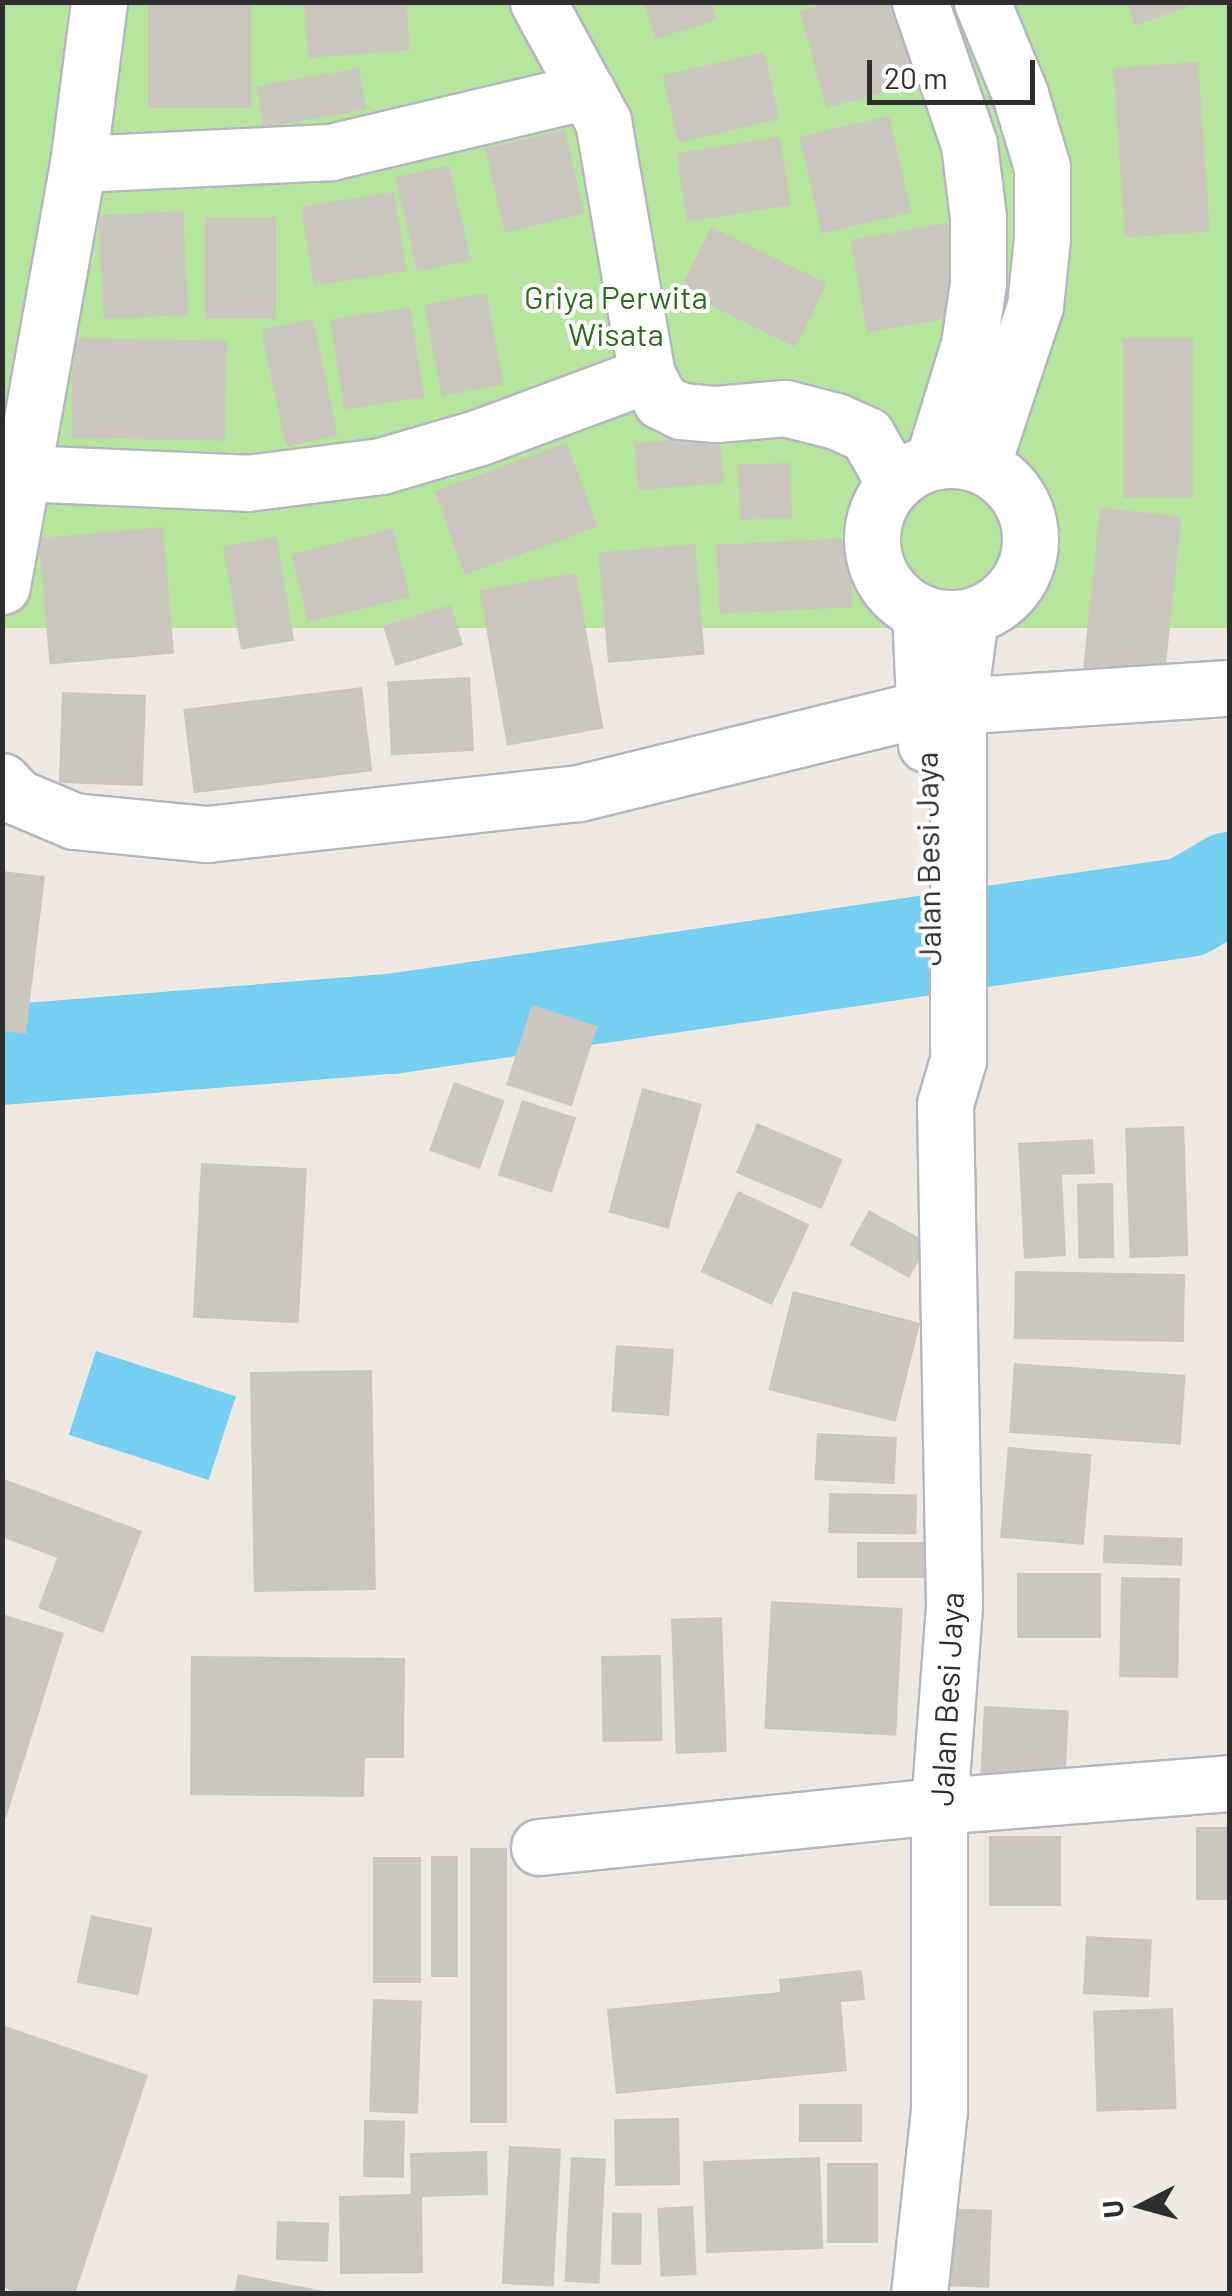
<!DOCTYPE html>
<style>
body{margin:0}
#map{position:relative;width:1232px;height:2296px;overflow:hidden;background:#efe9e1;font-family:Barlow,sans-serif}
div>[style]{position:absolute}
.green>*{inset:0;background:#b6e59e;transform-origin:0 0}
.water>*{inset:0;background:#75cff0;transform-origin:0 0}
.river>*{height:100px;margin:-50px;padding:0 50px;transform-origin:50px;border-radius:50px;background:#75cff0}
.building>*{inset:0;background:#cbc7bf;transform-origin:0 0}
.roads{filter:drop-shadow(2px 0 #b4b7c1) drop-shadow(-2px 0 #b4b7c1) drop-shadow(0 2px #b4b7c1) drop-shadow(0 -2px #b4b7c1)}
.minor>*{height:55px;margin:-27.5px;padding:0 27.5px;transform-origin:27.5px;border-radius:27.5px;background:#fff}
.minor>.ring{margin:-27.5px;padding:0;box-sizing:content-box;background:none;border:55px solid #fff;border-radius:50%}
span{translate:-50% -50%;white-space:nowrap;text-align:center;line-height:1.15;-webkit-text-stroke:8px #fff;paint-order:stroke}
.park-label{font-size:32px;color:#2c6e1b}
.street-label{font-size:32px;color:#2e2e2e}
.frame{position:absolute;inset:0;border:5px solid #2e2e2e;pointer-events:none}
.north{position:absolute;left:1092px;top:2156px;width:100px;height:100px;-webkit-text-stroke:8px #fff;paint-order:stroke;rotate:264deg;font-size:28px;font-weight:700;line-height:40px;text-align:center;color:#2e2e2e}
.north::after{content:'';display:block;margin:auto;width:35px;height:45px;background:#2e2e2e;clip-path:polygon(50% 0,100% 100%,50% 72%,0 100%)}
.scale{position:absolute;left:867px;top:60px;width:168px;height:45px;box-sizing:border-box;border:5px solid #2e2e2e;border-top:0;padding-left:12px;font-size:30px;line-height:35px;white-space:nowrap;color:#2e2e2e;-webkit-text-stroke:8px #fff;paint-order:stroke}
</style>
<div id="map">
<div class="green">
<div style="left:3px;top:3px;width:1226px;height:625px"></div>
</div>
<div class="water">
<div style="left:96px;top:1351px;width:147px;height:88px;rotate:18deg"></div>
</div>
<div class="river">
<div style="left:2px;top:1055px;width:390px;rotate:-4.6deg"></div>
<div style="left:391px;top:1024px;width:805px;rotate:-8.36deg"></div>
<div style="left:1187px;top:907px;width:50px;rotate:-30.2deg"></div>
</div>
<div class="building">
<div style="left:148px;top:2px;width:103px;height:106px"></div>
<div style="clip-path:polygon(304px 2px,406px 2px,410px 50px,308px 58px)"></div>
<div style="clip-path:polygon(644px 2px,711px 2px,717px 20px,655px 39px)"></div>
<div style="clip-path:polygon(833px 2px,907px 2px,928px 81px,826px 108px,800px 11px)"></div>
<div style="clip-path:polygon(1127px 2px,1198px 2px,1198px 3px,1135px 26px)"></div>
<div style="left:764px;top:52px;width:69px;height:104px;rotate:77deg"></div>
<div style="left:1198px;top:62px;width:170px;height:85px;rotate:86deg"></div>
<div style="left:359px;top:68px;width:42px;height:104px;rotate:80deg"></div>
<div style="left:889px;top:116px;width:99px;height:92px;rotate:77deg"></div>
<div style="left:565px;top:130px;width:86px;height:82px;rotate:77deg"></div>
<div style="left:780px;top:137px;width:69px;height:105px;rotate:81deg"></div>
<div style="left:449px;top:165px;width:97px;height:55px;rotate:77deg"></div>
<div style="left:394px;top:192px;width:80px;height:94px;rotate:81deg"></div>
<div style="left:183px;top:211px;width:104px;height:85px;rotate:87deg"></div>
<div style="left:205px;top:217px;width:71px;height:102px"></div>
<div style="left:947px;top:223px;width:94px;height:98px;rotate:80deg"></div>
<div style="left:711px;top:227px;width:129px;height:71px;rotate:26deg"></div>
<div style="left:486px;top:293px;width:93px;height:63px;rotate:79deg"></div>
<div style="left:410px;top:307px;width:91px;height:81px;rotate:81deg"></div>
<div style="left:313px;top:319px;width:119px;height:53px;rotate:78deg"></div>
<div style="left:73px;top:338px;width:154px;height:100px;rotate:1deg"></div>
<div style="left:1123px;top:338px;width:70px;height:160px"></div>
<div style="left:720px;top:436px;width:47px;height:86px;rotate:85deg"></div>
<div style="left:567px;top:443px;width:89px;height:141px;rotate:70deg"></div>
<div style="left:790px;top:463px;width:55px;height:52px;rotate:88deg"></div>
<div style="left:1100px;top:508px;width:82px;height:164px;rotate:6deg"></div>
<div style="left:163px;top:527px;width:127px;height:125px;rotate:85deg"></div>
<div style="left:393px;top:529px;width:70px;height:105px;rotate:76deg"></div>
<div style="left:276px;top:537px;width:105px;height:54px;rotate:80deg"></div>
<div style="left:849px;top:538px;width:69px;height:133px;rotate:87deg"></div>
<div style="left:695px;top:544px;width:111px;height:97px;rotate:85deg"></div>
<div style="left:576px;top:573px;width:158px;height:98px;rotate:80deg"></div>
<div style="left:451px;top:605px;width:42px;height:71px;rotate:73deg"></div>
<div style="left:470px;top:677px;width:74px;height:83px;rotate:87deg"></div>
<div style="left:362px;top:687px;width:85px;height:180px;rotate:83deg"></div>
<div style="left:62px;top:692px;width:84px;height:91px;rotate:2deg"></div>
<div style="clip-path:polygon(2px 871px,45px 876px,26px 1034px,2px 1031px)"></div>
<div style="left:532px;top:1005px;width:69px;height:84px;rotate:18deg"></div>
<div style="left:454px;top:1082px;width:54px;height:73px;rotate:20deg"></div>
<div style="left:642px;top:1088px;width:62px;height:129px;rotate:15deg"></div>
<div style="left:522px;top:1100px;width:57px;height:79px;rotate:18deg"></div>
<div style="left:757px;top:1123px;width:93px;height:54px;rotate:23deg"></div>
<div style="left:1184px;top:1126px;width:130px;height:59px;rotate:88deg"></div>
<div style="clip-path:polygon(1093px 1139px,1095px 1174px,1062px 1175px,1066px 1256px,1024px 1259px,1018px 1143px)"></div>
<div style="left:201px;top:1163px;width:106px;height:155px;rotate:3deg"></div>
<div style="left:1113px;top:1183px;width:75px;height:36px;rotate:89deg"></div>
<div style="left:738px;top:1191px;width:79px;height:89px;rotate:25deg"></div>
<div style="left:869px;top:1210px;width:68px;height:40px;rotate:29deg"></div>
<div style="left:1015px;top:1271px;width:170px;height:68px;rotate:1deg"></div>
<div style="left:793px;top:1291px;width:131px;height:102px;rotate:14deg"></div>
<div style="left:616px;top:1345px;width:58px;height:67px;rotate:4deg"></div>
<div style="left:1014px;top:1363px;width:172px;height:70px;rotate:4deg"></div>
<div style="left:372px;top:1370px;width:220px;height:122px;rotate:89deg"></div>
<div style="left:817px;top:1433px;width:80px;height:47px;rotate:3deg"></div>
<div style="left:1008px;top:1447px;width:84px;height:91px;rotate:5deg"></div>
<div style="clip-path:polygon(2px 1478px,142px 1531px,103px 1633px,38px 1608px,57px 1558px,2px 1537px)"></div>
<div style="left:829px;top:1493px;width:88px;height:40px;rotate:1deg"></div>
<div style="left:1104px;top:1535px;width:79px;height:28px;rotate:2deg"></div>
<div style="left:924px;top:1542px;width:36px;height:67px;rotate:90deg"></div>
<div style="left:1017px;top:1573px;width:84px;height:65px"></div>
<div style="left:1121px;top:1577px;width:59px;height:100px;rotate:1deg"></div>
<div style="left:771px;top:1601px;width:132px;height:128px;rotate:3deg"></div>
<div style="clip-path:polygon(2px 1614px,64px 1633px,6px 1818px,2px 1817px)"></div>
<div style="left:722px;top:1617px;width:135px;height:51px;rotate:88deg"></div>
<div style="left:661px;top:1655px;width:86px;height:60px;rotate:89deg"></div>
<div style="clip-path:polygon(191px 1656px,405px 1658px,404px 1758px,365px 1758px,364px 1797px,190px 1795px)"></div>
<div style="left:984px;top:1706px;width:85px;height:85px;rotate:3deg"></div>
<div style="left:1230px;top:1827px;width:73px;height:34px;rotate:90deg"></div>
<div style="left:989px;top:1836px;width:72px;height:70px"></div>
<div style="left:470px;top:1848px;width:37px;height:275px"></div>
<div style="left:431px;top:1856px;width:27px;height:121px"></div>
<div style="left:373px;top:1857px;width:48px;height:126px"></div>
<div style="left:91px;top:1915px;width:63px;height:69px;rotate:12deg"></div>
<div style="left:1086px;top:1936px;width:66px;height:58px;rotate:3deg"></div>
<div style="clip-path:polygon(862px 1970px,865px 2000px,841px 2002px,847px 2071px,616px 2094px,607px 2009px,780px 1992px,779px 1979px)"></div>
<div style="left:373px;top:1999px;width:49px;height:113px;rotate:2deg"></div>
<div style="left:1173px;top:2008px;width:101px;height:80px;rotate:88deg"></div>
<div style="clip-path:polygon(2px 2025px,148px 2075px,75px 2294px,21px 2294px,2px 2287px)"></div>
<div style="left:799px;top:2104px;width:63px;height:38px"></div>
<div style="left:679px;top:2118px;width:67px;height:65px;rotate:89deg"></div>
<div style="left:364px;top:2120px;width:41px;height:57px;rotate:1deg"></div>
<div style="left:509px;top:2146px;width:52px;height:138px;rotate:3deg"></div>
<div style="clip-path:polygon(487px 2151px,488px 2195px,422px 2197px,423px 2273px,340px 2274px,339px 2196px,411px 2194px,410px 2153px)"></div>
<div style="left:571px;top:2157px;width:35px;height:125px;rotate:3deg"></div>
<div style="left:820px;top:2157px;width:92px;height:117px;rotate:88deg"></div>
<div style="left:827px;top:2163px;width:51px;height:80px"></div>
<div style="left:693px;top:2206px;width:69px;height:36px;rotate:87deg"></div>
<div style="left:941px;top:2208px;width:51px;height:78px;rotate:2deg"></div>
<div style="left:642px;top:2213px;width:52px;height:30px;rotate:91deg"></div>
<div style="left:277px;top:2221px;width:52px;height:39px;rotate:2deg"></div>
<div style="clip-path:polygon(238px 2274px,329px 2292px,329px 2294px,234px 2294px)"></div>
</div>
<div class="roads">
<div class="minor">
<div style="left:538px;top:2px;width:136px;rotate:61.4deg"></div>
<div style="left:603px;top:121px;width:258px;rotate:80.2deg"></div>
<div style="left:647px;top:375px;width:30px;rotate:62deg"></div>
<div style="left:661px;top:401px;width:22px;rotate:27deg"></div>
<div style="left:681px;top:411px;width:35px;rotate:5deg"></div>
<div style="left:716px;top:414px;width:69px;rotate:-5deg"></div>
<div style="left:785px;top:408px;width:53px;rotate:14.3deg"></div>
<div style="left:836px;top:421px;width:34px;rotate:24deg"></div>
<div style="left:867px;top:435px;width:55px;rotate:60.6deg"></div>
<div style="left:920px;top:2px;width:150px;rotate:71deg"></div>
<div style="left:969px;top:144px;width:74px;rotate:83deg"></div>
<div style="left:978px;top:217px;width:66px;rotate:90deg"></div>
<div style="left:978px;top:283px;width:62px;rotate:98.4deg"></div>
<div style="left:969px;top:344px;width:122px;rotate:107.1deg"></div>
<div style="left:78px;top:164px;width:163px;rotate:-82.6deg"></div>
<div class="ring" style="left:872px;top:460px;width:103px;height:103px"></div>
<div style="left:982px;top:465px;width:168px;rotate:-71.6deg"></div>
<div style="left:1035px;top:306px;width:68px;rotate:-84.1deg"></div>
<div style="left:1042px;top:238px;width:71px;rotate:-90deg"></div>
<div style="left:1042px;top:167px;width:76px;rotate:-106.8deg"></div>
<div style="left:1020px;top:94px;width:100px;rotate:-112.4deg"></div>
<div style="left:22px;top:473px;width:225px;rotate:2.5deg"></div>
<div style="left:247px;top:483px;width:135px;rotate:-7.2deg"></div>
<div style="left:381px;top:466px;width:103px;rotate:-16.3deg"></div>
<div style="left:480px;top:437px;width:178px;rotate:-20.4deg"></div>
<div style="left:2px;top:586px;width:429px;rotate:-79.8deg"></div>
<div style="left:78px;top:164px;width:253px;rotate:-2.7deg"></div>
<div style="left:331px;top:152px;width:263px;rotate:-13.4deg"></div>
<div style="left:920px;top:612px;width:132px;rotate:87.4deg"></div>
<div style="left:2px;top:781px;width:22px;rotate:47deg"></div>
<div style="left:17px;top:797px;width:62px;rotate:22.8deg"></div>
<div style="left:74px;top:821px;width:134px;rotate:5.6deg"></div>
<div style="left:207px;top:834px;width:374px;rotate:-6.3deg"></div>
<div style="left:579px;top:793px;width:356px;rotate:-13.8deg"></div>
<div style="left:925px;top:708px;width:306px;rotate:-3.8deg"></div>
<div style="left:539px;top:1847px;width:402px;rotate:-5.9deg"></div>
<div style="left:939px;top:1806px;width:292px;rotate:-4.5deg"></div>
<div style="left:919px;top:2294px;width:185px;rotate:-83.8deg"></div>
<div style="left:939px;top:2110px;width:304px;rotate:-90deg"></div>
<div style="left:939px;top:1806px;width:202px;rotate:-85.7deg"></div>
<div style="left:954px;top:1605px;width:501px;rotate:-91.03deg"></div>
<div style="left:945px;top:1104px;width:46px;rotate:-73.5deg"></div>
<div style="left:958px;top:1060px;width:353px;rotate:-90deg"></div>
<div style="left:958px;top:707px;width:91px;rotate:-82.4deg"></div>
</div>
</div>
<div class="park-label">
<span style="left:616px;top:315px">Griya Perwita<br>Wisata</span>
</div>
<div class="street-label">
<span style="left:927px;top:859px;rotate:-91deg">Jalan Besi Jaya</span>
<span style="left:946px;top:1699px;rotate:-87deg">Jalan Besi Jaya</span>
</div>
<div class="frame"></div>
<div class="north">U</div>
<div class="scale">20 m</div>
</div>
